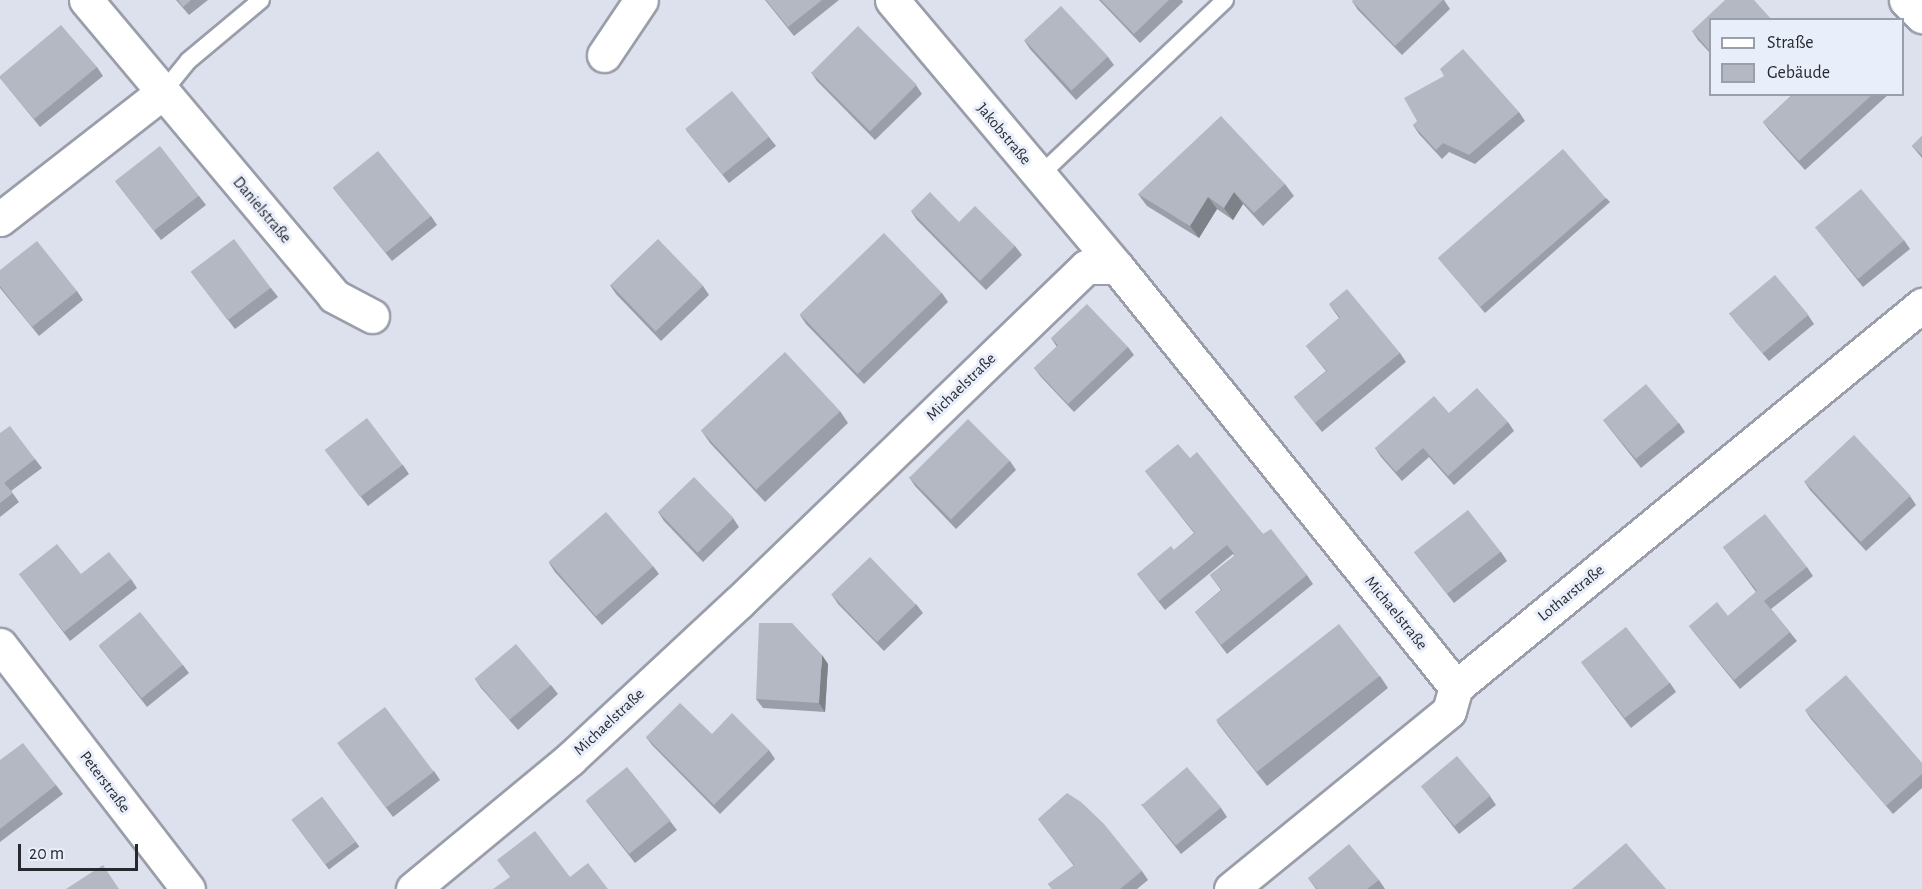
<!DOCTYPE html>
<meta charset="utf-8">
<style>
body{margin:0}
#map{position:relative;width:1922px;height:889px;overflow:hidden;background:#dce1ed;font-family:"Alegreya Sans",sans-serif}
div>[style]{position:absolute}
.roads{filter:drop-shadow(2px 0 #999eaa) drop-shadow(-2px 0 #999eaa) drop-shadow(0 2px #999eaa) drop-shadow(0 -2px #999eaa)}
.service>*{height:16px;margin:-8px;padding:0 8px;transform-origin:8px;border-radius:8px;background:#fff}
.minor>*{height:33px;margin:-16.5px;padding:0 16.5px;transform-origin:16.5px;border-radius:16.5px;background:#fff}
.tertiary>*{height:33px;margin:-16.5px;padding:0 16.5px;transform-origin:16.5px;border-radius:16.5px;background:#fff}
.wall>*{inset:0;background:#9a9ea8;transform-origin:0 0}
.shaded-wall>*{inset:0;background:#7d8188}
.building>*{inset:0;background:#b3b8c3;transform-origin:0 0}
span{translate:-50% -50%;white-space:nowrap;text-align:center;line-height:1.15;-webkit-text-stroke:6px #e9eefb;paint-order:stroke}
.street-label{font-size:16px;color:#27292e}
.legend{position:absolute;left:1709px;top:18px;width:195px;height:78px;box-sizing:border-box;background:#e9eefb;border:2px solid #9b9fa9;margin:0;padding:8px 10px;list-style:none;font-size:18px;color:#27292e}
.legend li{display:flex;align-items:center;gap:12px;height:30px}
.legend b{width:30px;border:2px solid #9b9fa9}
.scale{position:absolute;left:18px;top:844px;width:120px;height:27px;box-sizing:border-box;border:3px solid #27292e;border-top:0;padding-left:8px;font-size:18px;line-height:21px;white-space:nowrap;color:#27292e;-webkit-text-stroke:4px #e9eefb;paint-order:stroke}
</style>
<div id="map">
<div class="roads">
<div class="service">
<div style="left:163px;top:92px;width:40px;rotate:-51deg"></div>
<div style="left:188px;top:61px;width:95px;rotate:-39.9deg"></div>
<div style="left:1039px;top:176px;width:256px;rotate:-43.4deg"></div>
</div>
<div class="minor">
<div style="left:86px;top:0;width:386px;rotate:50deg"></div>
<div style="left:334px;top:296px;width:43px;rotate:27.8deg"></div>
<div style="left:892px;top:0;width:349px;rotate:49.9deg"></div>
<div style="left:604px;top:55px;width:66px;rotate:-56.1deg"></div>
<div style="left:0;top:219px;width:207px;rotate:-37.9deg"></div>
<div style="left:0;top:645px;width:308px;rotate:52.4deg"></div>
<div style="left:413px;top:889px;width:204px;rotate:-39.6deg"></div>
<div style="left:570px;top:759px;width:229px;rotate:-42.9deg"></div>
<div style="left:738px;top:603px;width:484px;rotate:-44deg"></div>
<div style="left:1086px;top:267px;width:31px"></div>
<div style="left:1117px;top:267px;width:540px;rotate:51.09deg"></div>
<div style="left:1231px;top:889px;width:281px;rotate:-39.2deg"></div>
<div style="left:1449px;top:711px;width:25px;rotate:-74deg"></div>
<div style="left:1456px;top:687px;width:603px;rotate:-39.34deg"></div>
</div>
<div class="tertiary">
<div style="left:1906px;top:0;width:23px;rotate:45deg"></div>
</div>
</div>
<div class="wall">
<div style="clip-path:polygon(176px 0,208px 0,189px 15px)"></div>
<div style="clip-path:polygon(765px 0,839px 0,794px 36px)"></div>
<div style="clip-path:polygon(1099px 0,1182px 0,1183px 2px,1140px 43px)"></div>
<div style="clip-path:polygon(1444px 0,1450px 9px,1402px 55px,1358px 10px,1352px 1px)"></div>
<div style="clip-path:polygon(1710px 20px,1710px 53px,1698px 40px,1692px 31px)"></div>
<div style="clip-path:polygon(1024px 40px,1108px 57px,1114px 65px,1076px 100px,1030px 49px)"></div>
<div style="clip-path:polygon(97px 67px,103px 76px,40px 127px,0 78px)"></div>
<div style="clip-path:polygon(811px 72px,916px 85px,922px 94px,875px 140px,817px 81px)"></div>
<div style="clip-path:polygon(1793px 94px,1889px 94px,1805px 170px,1769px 130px,1763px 122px)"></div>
<div style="clip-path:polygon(1519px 112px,1525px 121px,1475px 164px,1449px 152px,1442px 159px,1419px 134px,1413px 125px)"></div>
<div style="clip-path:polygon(686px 130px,769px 137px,776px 146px,729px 183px)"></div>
<div style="clip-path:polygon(1922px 136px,1922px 158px,1912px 146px)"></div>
<div style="clip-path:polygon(115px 181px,199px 196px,206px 205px,161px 240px)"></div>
<div style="clip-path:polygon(1285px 184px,1294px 196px,1263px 226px,1243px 204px,1233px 220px,1217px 209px,1199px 238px,1147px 206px,1138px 194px)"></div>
<div style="clip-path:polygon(333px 188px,431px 216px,437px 225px,392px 261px)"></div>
<div style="clip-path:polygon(1606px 198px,1610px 202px,1485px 313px,1439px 259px)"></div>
<div style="clip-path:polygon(911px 211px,959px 222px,1015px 246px,1022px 255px,986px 290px,917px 220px)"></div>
<div style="clip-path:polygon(1815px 227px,1904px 240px,1910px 249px,1863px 287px)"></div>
<div style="clip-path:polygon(0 270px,77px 291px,83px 300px,39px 336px,0 288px)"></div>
<div style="clip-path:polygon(191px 272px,271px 288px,278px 297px,235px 329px)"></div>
<div style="clip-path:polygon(610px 285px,703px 286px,709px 295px,661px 341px,616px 294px)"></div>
<div style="clip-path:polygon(942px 293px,948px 302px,864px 384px,806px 324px,800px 315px)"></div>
<div style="clip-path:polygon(1329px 304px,1400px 353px,1406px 362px,1322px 432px,1294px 397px,1326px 371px,1306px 346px,1339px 318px)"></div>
<div style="clip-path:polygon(1729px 313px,1808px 315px,1814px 324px,1769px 361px,1735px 321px)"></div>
<div style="clip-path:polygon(1051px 338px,1128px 347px,1134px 355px,1074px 412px,1041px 377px,1034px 368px,1057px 347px)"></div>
<div style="clip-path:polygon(840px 411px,848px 423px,765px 502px,710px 443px,701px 430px)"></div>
<div style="clip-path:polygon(1449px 413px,1508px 422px,1514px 431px,1454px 485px,1429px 457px,1402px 481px,1381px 457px,1375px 448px)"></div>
<div style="clip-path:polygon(1603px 420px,1679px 423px,1685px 432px,1641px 468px)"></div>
<div style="clip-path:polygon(0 433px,35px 459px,42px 468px,11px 491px,19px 502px,0 517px)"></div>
<div style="clip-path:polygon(325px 450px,403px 465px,409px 474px,368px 506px)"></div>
<div style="clip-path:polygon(1190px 458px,1263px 534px,1307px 575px,1313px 584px,1227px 654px,1195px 612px,1221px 590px,1210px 575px,1235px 556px,1233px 554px,1165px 610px,1137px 574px,1174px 550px,1194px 533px,1145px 471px)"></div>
<div style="clip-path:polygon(1010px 461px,1016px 470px,956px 529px,915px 486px,909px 477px)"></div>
<div style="clip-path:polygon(1804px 481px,1910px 496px,1916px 505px,1866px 551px,1810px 490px)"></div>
<div style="clip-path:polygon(658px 512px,733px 518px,739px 527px,703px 562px,664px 521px)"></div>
<div style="clip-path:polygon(1723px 547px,1807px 567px,1813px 576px,1771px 609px,1797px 641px,1740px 689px,1696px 635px,1689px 626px,1728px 616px,1756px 592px)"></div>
<div style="clip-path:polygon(1414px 552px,1501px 552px,1507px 561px,1454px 603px)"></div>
<div style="clip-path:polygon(549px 563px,653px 566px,659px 574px,602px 625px,555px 572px)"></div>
<div style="clip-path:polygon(19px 574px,131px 579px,137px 588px,70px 641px)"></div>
<div style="clip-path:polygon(832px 595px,916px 604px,923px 613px,884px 651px,838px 604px)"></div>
<div style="clip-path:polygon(99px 646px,183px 665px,189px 673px,147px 707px)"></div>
<div style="clip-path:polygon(1581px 662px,1670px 683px,1676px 692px,1631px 728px)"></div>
<div style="clip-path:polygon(828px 664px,825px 712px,763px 708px,756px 699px)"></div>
<div style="clip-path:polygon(1380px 676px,1388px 688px,1267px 786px,1226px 734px,1217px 722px)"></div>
<div style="clip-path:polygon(475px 679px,551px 685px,558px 694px,518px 730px,481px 688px)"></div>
<div style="clip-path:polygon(1805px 710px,1922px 763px,1922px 788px,1893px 814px,1811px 719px)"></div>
<div style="clip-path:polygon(712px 734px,769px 750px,775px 759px,720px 814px,652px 745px,646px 737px)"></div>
<div style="clip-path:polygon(344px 752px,434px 771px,440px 780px,393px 817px)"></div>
<div style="clip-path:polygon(0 760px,56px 785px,63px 794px,0 842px)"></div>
<div style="clip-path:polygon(1421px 786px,1490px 796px,1496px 805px,1459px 834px)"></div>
<div style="left:322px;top:797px;width:62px;height:38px;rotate:53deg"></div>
<div style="clip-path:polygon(586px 801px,670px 821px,677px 830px,635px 863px)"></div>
<div style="clip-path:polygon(1141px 804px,1221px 808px,1227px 817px,1181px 854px)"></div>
<div style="clip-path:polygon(1038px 819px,1142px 871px,1148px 880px,1137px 889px,1052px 889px,1048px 884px,1074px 866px)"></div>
<div style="clip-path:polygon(1308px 878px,1379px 880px,1385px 889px,1316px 889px)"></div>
</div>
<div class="shaded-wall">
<div style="clip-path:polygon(1234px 192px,1243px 204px,1233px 220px,1224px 208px)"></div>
<div style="clip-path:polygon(1208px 197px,1217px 209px,1199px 238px,1190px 226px)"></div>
<div style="clip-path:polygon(822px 655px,828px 664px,825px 712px,819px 703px)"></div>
</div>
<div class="building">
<div style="clip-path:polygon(178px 0,191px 0,183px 7px)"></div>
<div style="clip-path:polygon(766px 0,822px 0,788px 27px)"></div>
<div style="clip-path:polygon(1101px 0,1169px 0,1134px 34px)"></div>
<div style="clip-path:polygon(1353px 0,1443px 0,1395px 46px,1352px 1px)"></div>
<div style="clip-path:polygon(1725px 0,1754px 0,1772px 20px,1710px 20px,1710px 51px,1692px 31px)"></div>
<div style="left:1061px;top:6px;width:69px;height:50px;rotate:47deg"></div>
<div style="clip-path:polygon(61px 25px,97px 67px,34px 119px,0 78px,0 76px)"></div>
<div style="left:858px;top:26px;width:83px;height:66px;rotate:45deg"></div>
<div style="clip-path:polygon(1463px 49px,1519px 112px,1469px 155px,1443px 143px,1436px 150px,1413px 125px,1417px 121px,1404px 98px,1444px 76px,1440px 69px)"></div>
<div style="left:732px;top:91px;width:59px;height:60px;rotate:51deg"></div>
<div style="clip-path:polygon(1793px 94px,1873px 94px,1799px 161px,1763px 122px)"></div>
<div style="clip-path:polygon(1221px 116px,1285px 184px,1254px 213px,1234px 192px,1224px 208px,1208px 197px,1190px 226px,1138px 194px)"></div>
<div style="clip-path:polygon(1922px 136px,1922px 155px,1912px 146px)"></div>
<div style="left:160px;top:146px;width:63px;height:57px;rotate:52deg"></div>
<div style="left:1563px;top:149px;width:65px;height:166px;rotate:49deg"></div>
<div style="left:378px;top:151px;width:84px;height:58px;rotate:51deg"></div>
<div style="left:1861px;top:189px;width:67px;height:60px;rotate:50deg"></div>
<div style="clip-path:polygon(930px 192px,959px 222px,975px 206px,1015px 246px,980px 281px,911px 211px)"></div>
<div style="left:884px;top:233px;width:83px;height:117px;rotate:46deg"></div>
<div style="left:234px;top:239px;width:61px;height:54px;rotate:53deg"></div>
<div style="left:658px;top:239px;width:65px;height:66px;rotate:46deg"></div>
<div style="clip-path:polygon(37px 241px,77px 291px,32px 327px,0 286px,0 270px)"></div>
<div style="left:1775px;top:275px;width:52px;height:60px;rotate:50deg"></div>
<div style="clip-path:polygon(1347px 289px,1400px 353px,1315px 423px,1294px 397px,1327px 371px,1306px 346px,1340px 317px,1329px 304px)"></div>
<div style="clip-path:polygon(1087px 304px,1128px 347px,1068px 404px,1034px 368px,1058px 345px,1051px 338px)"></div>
<div style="left:785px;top:352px;width:81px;height:115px;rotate:47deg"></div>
<div style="left:1646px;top:384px;width:51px;height:56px;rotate:50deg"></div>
<div style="clip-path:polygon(1477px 388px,1508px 422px,1448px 476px,1423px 448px,1396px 472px,1375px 448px,1434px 396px,1449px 413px)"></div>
<div style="left:367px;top:418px;width:59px;height:53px;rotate:53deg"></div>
<div style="left:968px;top:419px;width:59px;height:83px;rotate:45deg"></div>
<div style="clip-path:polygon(10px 426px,35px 459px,4px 483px,13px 493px,0 503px,0 433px)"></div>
<div style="left:1854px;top:435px;width:83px;height:68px;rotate:47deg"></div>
<div style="clip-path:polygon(1178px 444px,1190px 458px,1197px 452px,1263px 534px,1271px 529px,1307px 575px,1221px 645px,1195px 612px,1222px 590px,1210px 575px,1235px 555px,1227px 545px,1159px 601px,1137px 574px,1171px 546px,1174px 550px,1195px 533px,1145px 471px)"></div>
<div style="left:694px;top:477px;width:57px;height:50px;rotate:46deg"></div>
<div style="left:1468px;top:510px;width:53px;height:68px;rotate:52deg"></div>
<div style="left:606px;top:512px;width:72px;height:76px;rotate:49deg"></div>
<div style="clip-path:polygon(1765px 514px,1807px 567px,1764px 601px,1790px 632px,1734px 680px,1689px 626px,1717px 602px,1728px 616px,1757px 591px,1723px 547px)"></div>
<div style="clip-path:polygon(57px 544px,81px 574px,109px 552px,131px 579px,64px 632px,19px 574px)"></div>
<div style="left:870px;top:557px;width:66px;height:54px;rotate:46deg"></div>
<div style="left:140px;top:612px;width:68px;height:53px;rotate:51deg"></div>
<div style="clip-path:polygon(759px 623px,792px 623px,822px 655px,819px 703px,756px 699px)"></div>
<div style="left:1339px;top:624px;width:66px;height:156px;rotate:52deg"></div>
<div style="left:1626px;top:627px;width:71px;height:57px;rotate:52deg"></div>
<div style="left:516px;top:644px;width:54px;height:54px;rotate:50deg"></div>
<div style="clip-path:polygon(1846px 675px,1922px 763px,1922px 774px,1886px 806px,1805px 710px)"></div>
<div style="clip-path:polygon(680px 703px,712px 734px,732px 713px,769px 750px,714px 805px,646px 737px)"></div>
<div style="left:385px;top:707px;width:81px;height:60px;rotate:53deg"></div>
<div style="clip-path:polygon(23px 743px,56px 785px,0 829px,0 760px)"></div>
<div style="left:1457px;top:756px;width:52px;height:47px;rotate:50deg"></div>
<div style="left:627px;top:767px;width:69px;height:53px;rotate:51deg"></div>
<div style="left:1187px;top:767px;width:53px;height:59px;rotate:50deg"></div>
<div style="clip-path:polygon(1067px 793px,1081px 802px,1104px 824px,1142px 871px,1120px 889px,1052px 889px,1048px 884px,1074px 865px,1038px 819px)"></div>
<div style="left:322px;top:797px;width:56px;height:38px;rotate:53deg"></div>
<div style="clip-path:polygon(535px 831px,570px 877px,588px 863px,608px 889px,493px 889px,510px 877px,497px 860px)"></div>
<div style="clip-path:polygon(1626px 843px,1666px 889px,1572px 889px)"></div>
<div style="clip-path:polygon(1349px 844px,1379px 880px,1367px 889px,1317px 889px,1308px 878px)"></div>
<div style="clip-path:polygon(103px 865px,119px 889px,66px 889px)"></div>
</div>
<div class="street-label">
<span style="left:1004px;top:134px;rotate:50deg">Jakobstraße</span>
<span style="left:262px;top:210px;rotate:50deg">Danielstraße</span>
<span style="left:961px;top:387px;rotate:-44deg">Michaelstraße</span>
<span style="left:1571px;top:593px;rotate:-39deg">Lotharstraße</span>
<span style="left:1396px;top:613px;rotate:51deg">Michaelstraße</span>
<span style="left:609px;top:722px;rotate:-43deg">Michaelstraße</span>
<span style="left:105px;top:782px;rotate:53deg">Peterstraße</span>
</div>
<ul class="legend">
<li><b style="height:8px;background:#fff"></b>Straße</li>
<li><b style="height:16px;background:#b3b8c3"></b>Gebäude</li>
</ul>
<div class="scale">20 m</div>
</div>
